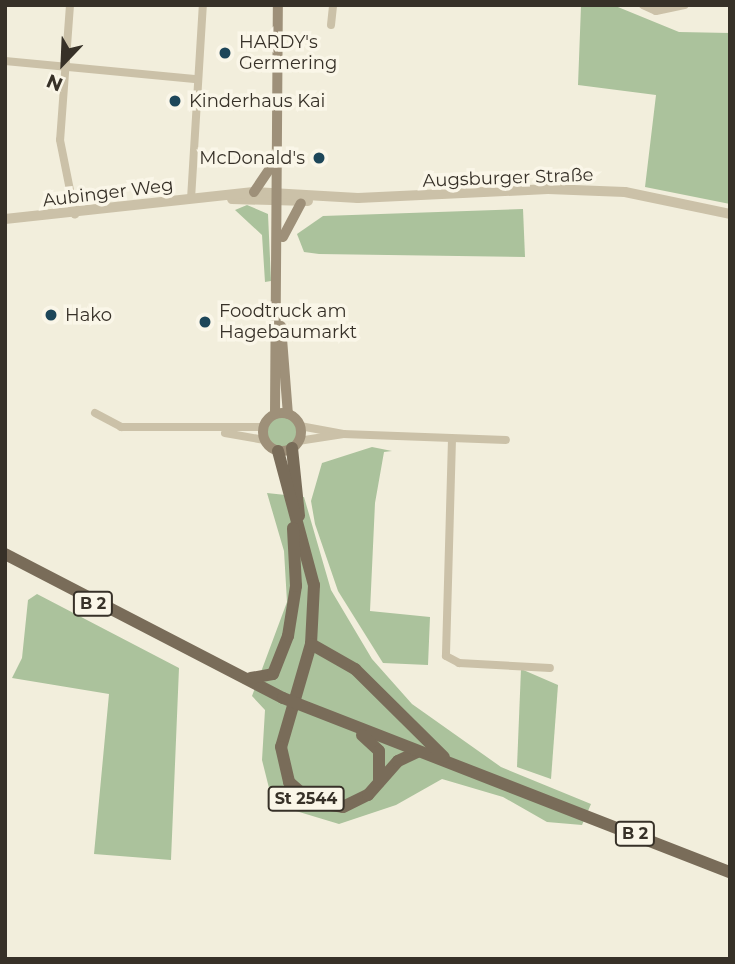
<!DOCTYPE html>
<meta charset="utf-8">
<style>
body{margin:0}
#map{position:relative;width:735px;height:964px;overflow:hidden;background:#f2eedc;font-family:Montserrat,sans-serif}
div>[style]{position:absolute}
.green>*{inset:0;background:#abc29c}
.round{border-radius:50%}
.minor>*{height:8px;margin:-4px;padding:0 4px;transform-origin:4px;border-radius:4px;background:#cbc1a8}
.tertiary>*{height:10px;margin:-5px;padding:0 5px;transform-origin:5px;border-radius:5px;background:#cbc1a8}
.secondary>*{height:10px;margin:-5px;padding:0 5px;transform-origin:5px;border-radius:5px;background:#9e9079}
.secondary>.ring{margin:-5px;padding:0;box-sizing:content-box;background:none;border:10px solid #9e9079;border-radius:50%}
.primary>*{height:12px;margin:-6px;padding:0 6px;transform-origin:6px;border-radius:6px;background:#796c59}
.dots>*{width:19px;height:19px;translate:-50% -50%;box-sizing:border-box;border:4px solid #faf6e8;border-radius:50%}
span{translate:-50% -50%;white-space:nowrap;text-align:center;line-height:1.15;-webkit-text-stroke:7px #faf6e8;paint-order:stroke}
.shield-label span{padding:2px 5px;background:#faf6e8;border:2px solid;border-radius:5px;-webkit-text-stroke-width:0}
.shield-label{font-size:16px;color:#373128;font-weight:700}
.poi-label{font-size:18px;color:#373128}
.left{translate:0 -50%;text-align:left}
.right{translate:-100% -50%;text-align:right}
.street-label{font-size:18px;color:#373128}
.frame{position:absolute;inset:0;border:7px solid #373128;pointer-events:none}
.north{position:absolute;left:28px;top:28px;width:70px;height:70px;-webkit-text-stroke:5px #faf6e8;paint-order:stroke;rotate:203deg;font-size:19px;font-weight:700;line-height:28px;text-align:center;color:#373128}
.north::after{content:'';display:block;margin:auto;width:24px;height:32px;background:#373128;clip-path:polygon(50% 0,100% 100%,50% 72%,0 100%)}
</style>
<div id="map">
<div class="green">
<div style="clip-path:polygon(613px 5px,679px 32px,730px 33px,730px 204px,645px 187px,656px 95px,578px 85px,581px 6px)"></div>
<div style="clip-path:polygon(247px 205px,268px 214px,271px 281px,265px 282px,262px 235px,235px 210px)"></div>
<div style="clip-path:polygon(523px 209px,525px 257px,319px 254px,304px 252px,297px 234px,323px 216px)"></div>
<div class="round" style="left:267px;top:417px;width:30px;height:30px"></div>
<div style="clip-path:polygon(372px 447px,392px 451px,384px 452px,375px 503px,370px 611px,430px 617px,428px 665px,383px 663px,338px 591px,315px 524px,311px 501px,322px 463px)"></div>
<div style="clip-path:polygon(267px 493px,304px 497px,331px 590px,372px 659px,412px 704px,501px 767px,591px 804px,582px 825px,547px 822px,503px 797px,442px 779px,396px 805px,339px 824px,286px 808px,269px 788px,262px 760px,265px 710px,252px 696px,287px 602px,284px 551px)"></div>
<div style="clip-path:polygon(37px 594px,179px 668px,171px 860px,94px 854px,109px 694px,12px 678px,22px 658px,28px 600px)"></div>
<div style="clip-path:polygon(521px 669px,558px 685px,551px 779px,517px 767px)"></div>
</div>
<div class="minor">
<div style="left:70px;top:5px;width:135px;rotate:94.2deg"></div>
<div style="left:60px;top:140px;width:76px;rotate:78.7deg"></div>
<div style="left:643px;top:5px;width:14px;rotate:25deg"></div>
<div style="left:656px;top:11px;width:29px;rotate:-12deg"></div>
<div style="left:331px;top:25px;width:20px;rotate:-84deg"></div>
<div style="left:5px;top:61px;width:193px;rotate:5.4deg"></div>
<div style="left:191px;top:199px;width:194px;rotate:-86.5deg"></div>
<div style="left:95px;top:413px;width:30px;rotate:28deg"></div>
<div style="left:121px;top:427px;width:142px"></div>
<div style="left:300px;top:426px;width:44px;rotate:10.5deg"></div>
<div style="left:343px;top:434px;width:163px;rotate:2.1deg"></div>
<div style="left:225px;top:433px;width:40px;rotate:10deg"></div>
<div style="left:452px;top:439px;width:217px;rotate:91.6deg"></div>
<div style="left:446px;top:656px;width:15px;rotate:28deg"></div>
<div style="left:459px;top:663px;width:91px;rotate:3.1deg"></div>
<div style="left:298px;top:441px;width:46px;rotate:-8.8deg"></div>
</div>
<div class="tertiary">
<div style="left:232px;top:199px;width:76px;rotate:1.5deg"></div>
<div style="left:5px;top:219px;width:250px;rotate:-6.2deg"></div>
<div style="left:254px;top:192px;width:104px;rotate:3.3deg"></div>
<div style="left:358px;top:198px;width:190px;rotate:-2.7deg"></div>
<div style="left:548px;top:189px;width:77px;rotate:2.2deg"></div>
<div style="left:625px;top:192px;width:107px;rotate:11.8deg"></div>
</div>
<div class="secondary">
<div style="left:254px;top:192px;width:41px;rotate:-55.9deg"></div>
<div style="left:283px;top:237px;width:38px;rotate:-62deg"></div>
<div style="left:281px;top:326px;width:88px;rotate:85.5deg"></div>
<div class="ring" style="left:263px;top:413px;width:28px;height:28px"></div>
<div style="left:275px;top:414px;width:409px;rotate:-89.6deg"></div>
</div>
<div class="primary">
<div style="left:292px;top:448px;width:68px;rotate:84.1deg"></div>
<div style="left:278px;top:451px;width:139px;rotate:75deg"></div>
<div style="left:314px;top:585px;width:59px;rotate:92.9deg"></div>
<div style="left:311px;top:644px;width:107px;rotate:106.2deg"></div>
<div style="left:281px;top:747px;width:36px;rotate:77deg"></div>
<div style="left:289px;top:782px;width:30px;rotate:41deg"></div>
<div style="left:312px;top:802px;width:31px;rotate:9deg"></div>
<div style="left:343px;top:807px;width:28px;rotate:-26deg"></div>
<div style="left:368px;top:795px;width:45px;rotate:-48.6deg"></div>
<div style="left:398px;top:761px;width:21px;rotate:-25deg"></div>
<div style="left:5px;top:554px;width:313px;rotate:27.4deg"></div>
<div style="left:283px;top:698px;width:480px;rotate:21.3deg"></div>
<div style="left:311px;top:644px;width:51px;rotate:29.6deg"></div>
<div style="left:355px;top:669px;width:125px;rotate:44.7deg"></div>
<div style="left:251px;top:678px;width:22px;rotate:-10deg"></div>
<div style="left:273px;top:674px;width:41px;rotate:-68.5deg"></div>
<div style="left:288px;top:636px;width:51px;rotate:-80.9deg"></div>
<div style="left:296px;top:586px;width:58px;rotate:-93deg"></div>
<div style="left:362px;top:735px;width:23px;rotate:43deg"></div>
<div style="left:379px;top:751px;width:31px;rotate:90deg"></div>
</div>
<div class="dots">
<div style="left:225px;top:53px;background:#1d4659"></div>
<div style="left:175px;top:101px;background:#1d4659"></div>
<div style="left:319px;top:158px;background:#1d4659"></div>
<div style="left:51px;top:315px;background:#1d4659"></div>
<div style="left:205px;top:322px;background:#1d4659"></div>
</div>
<div class="shield-label">
<span style="left:93px;top:604px">B 2</span>
<span style="left:306px;top:799px">St 2544</span>
<span style="left:635px;top:834px">B 2</span>
</div>
<div class="poi-label">
<span class="left" style="left:239px;top:53px">HARDY's<br>Germering</span>
<span class="left" style="left:189px;top:101px">Kinderhaus Kai</span>
<span class="right" style="left:305px;top:158px">McDonald's</span>
<span class="left" style="left:219px;top:322px">Foodtruck am<br>Hagebaumarkt</span>
<span class="left" style="left:65px;top:315px">Hako</span>
</div>
<div class="street-label">
<span style="left:508px;top:178px;rotate:-2deg">Augsburger Straße</span>
<span style="left:108px;top:193px;rotate:-7deg">Aubinger Weg</span>
</div>
<div class="frame"></div>
<div class="north">N</div>
</div>
